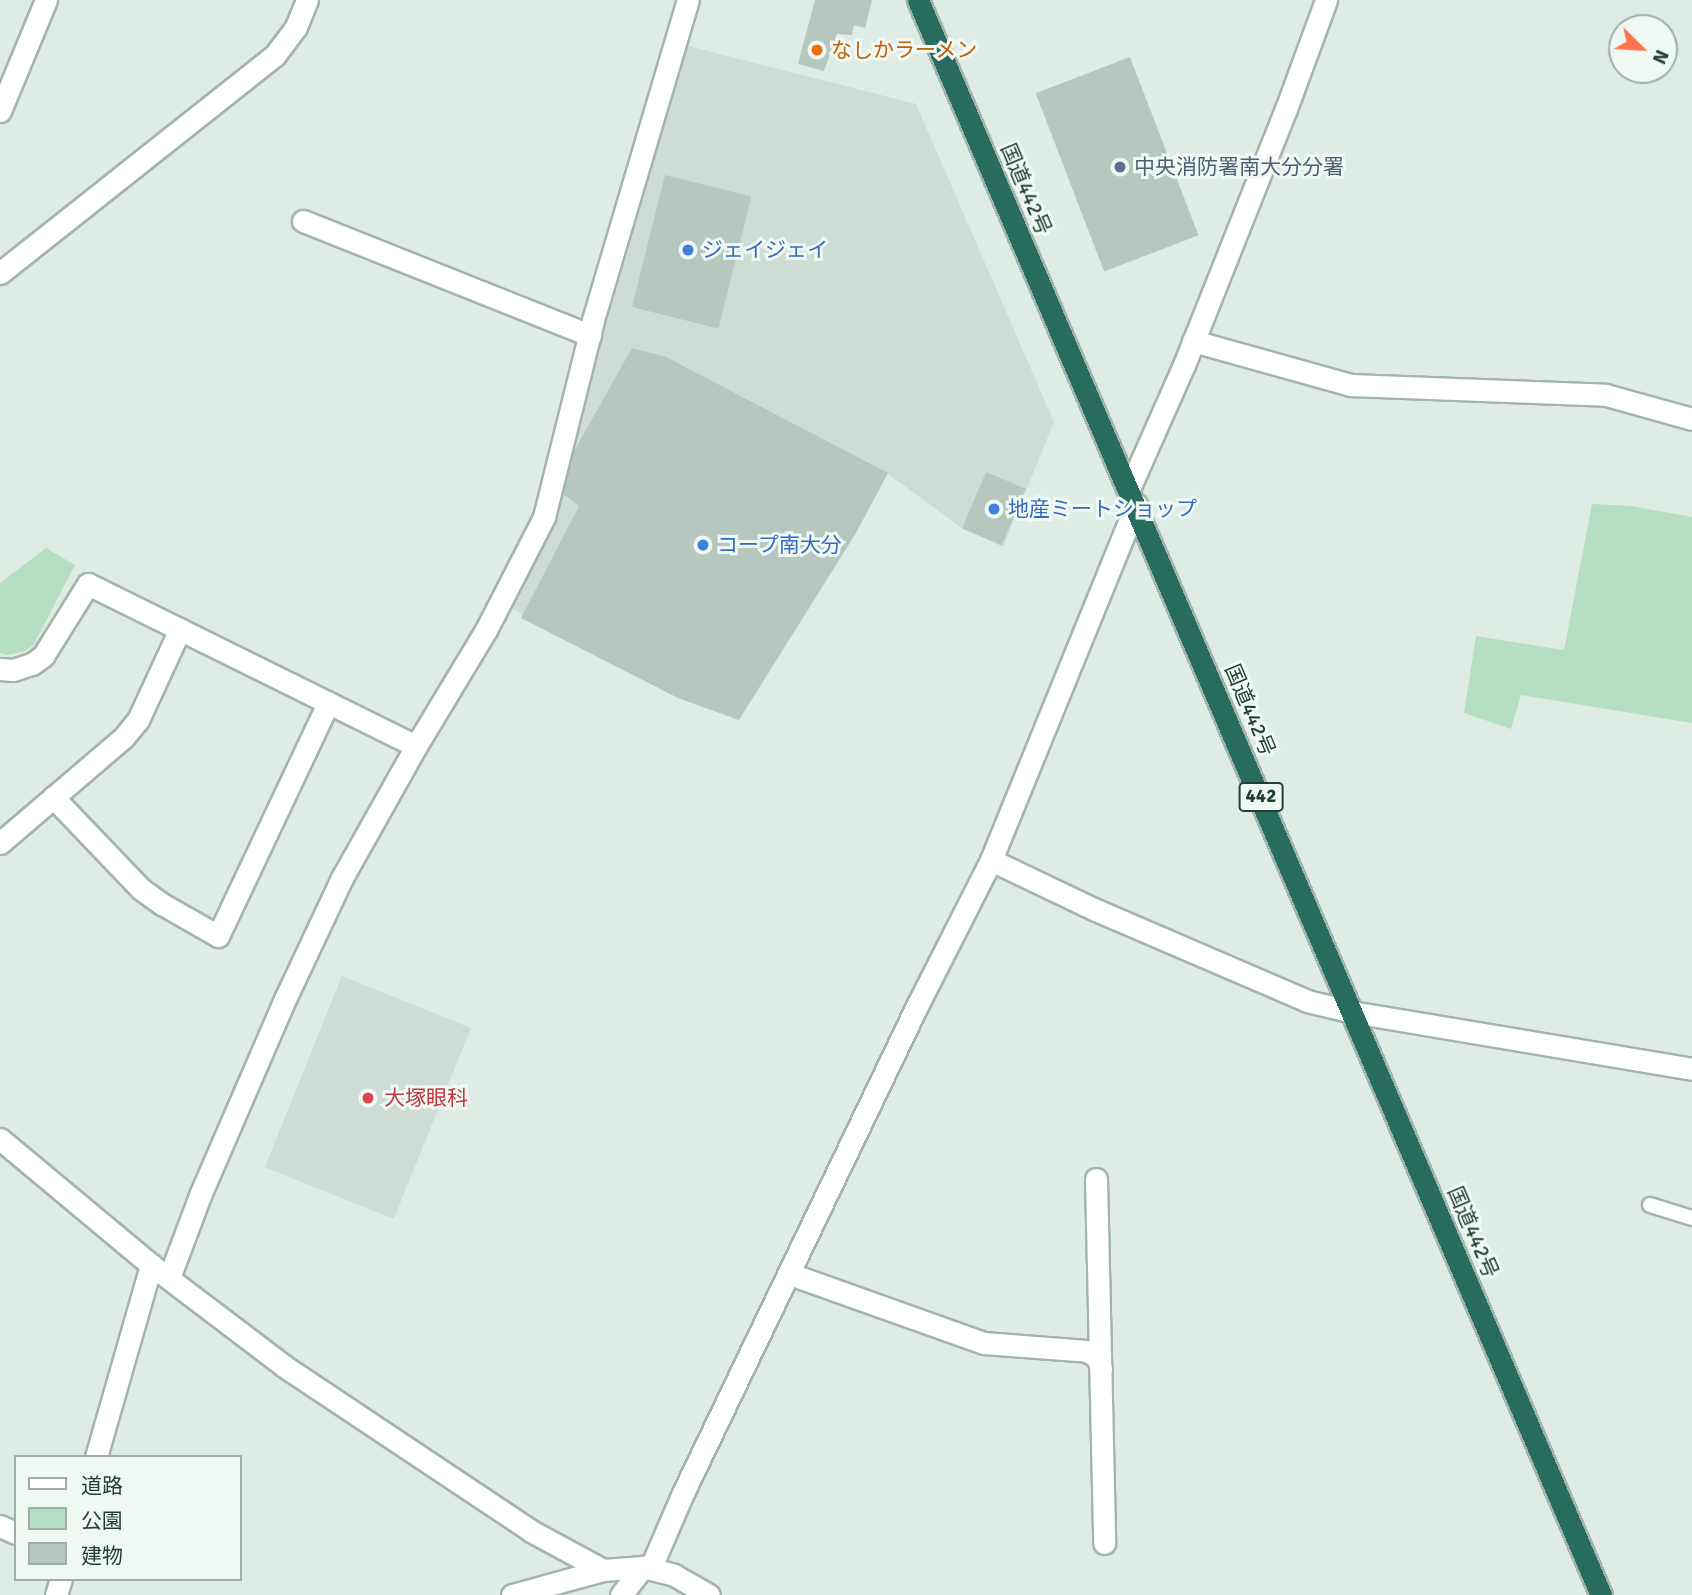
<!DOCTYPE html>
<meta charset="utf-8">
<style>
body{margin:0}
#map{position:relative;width:1692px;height:1595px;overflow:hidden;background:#dfece6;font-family:Signika,"Noto Sans JP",sans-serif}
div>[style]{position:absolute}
.built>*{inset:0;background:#cedcd5;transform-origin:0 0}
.green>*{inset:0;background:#b6dfc1}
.building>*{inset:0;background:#b5c7bf;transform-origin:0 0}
.roads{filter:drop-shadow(2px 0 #a2b4ad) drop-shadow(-2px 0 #a2b4ad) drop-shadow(0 2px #a2b4ad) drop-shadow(0 -2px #a2b4ad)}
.lane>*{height:14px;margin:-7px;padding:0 7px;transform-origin:7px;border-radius:7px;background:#fff}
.street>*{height:21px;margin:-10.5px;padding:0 10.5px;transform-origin:10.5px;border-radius:10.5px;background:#fff}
.highway>*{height:21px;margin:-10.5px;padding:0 10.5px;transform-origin:10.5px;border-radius:10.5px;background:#286c5d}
.dots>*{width:19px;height:19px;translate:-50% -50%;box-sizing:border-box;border:4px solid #f0f8f4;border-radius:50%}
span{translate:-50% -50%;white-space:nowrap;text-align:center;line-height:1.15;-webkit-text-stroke:6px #f0f8f4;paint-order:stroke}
.shield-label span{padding:2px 5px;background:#f0f8f4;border:2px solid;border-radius:5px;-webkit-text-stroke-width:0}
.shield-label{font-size:19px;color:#1f3e35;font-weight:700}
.food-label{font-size:21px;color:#c56008}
.left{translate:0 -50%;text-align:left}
.service-label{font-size:21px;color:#4e5e75}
.street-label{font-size:21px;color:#1f3e35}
.shop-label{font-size:21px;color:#366cbe}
.health-label{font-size:21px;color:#be3a42}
.legend{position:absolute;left:14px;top:1455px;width:228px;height:126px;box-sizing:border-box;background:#f0f8f4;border:2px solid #9caea8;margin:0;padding:9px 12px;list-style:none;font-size:21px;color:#1f3e35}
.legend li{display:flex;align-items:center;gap:14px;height:35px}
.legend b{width:35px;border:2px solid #9caea8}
.north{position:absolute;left:1608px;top:14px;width:70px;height:70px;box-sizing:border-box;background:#f0f8f4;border:2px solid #9caea8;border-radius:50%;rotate:114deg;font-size:19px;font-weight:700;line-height:28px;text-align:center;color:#1f3e35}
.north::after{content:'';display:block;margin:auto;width:24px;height:32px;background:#fd744c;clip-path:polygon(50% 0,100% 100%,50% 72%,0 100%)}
</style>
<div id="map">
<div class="built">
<div style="clip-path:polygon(688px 46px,916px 104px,1054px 422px,1003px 547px,963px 529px,888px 474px,739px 720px,678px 698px,502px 603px,544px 517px,594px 365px)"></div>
<div style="left:342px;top:976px;width:139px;height:206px;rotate:22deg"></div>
</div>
<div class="green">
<div style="clip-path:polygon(1592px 504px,1631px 506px,1692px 517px,1692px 723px,1521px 695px,1511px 729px,1464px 713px,1476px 636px,1564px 650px)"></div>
<div style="clip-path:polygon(46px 548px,75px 565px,34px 644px,25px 651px,6px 655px,0 653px,0 583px)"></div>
</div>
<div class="building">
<div style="clip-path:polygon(815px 0,872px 0,865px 28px,854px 25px,852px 35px,837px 34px,824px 71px,798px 64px)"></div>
<div style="left:1130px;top:57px;width:191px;height:101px;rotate:69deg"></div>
<div style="left:665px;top:175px;width:89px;height:136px;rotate:14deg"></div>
<div style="clip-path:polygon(632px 348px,666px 357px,888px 473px,856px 533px,739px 720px,678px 698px,521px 618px,579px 506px,554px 487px)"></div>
<div style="left:986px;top:472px;width:43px;height:61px;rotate:23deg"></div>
</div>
<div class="roads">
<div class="lane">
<div style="left:1650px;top:1205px;width:44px;rotate:17.2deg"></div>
</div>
<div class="street">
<div style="left:0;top:111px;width:120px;rotate:-67.5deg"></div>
<div style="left:303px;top:221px;width:309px;rotate:21.7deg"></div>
<div style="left:0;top:273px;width:351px;rotate:-38.4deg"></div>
<div style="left:275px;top:55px;width:35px;rotate:-53deg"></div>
<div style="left:296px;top:27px;width:29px;rotate:-68deg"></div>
<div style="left:1193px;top:341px;width:164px;rotate:15.6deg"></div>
<div style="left:1351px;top:385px;width:255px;rotate:2.2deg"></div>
<div style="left:1606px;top:395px;width:89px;rotate:15.6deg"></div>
<div style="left:1129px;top:489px;width:136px;rotate:-66.1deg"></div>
<div style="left:1184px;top:365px;width:276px;rotate:-68.3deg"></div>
<div style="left:1286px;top:109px;width:116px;rotate:-69.8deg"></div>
<div style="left:0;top:669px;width:13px;rotate:4deg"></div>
<div style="left:13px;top:670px;width:20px;rotate:-18deg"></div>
<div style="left:32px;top:664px;width:14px;rotate:-36deg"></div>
<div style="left:43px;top:656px;width:85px;rotate:-58deg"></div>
<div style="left:88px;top:584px;width:366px;rotate:26.3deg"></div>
<div style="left:53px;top:797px;width:127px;rotate:46.3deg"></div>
<div style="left:141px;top:889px;width:26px;rotate:36deg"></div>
<div style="left:162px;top:904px;width:64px;rotate:29.7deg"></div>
<div style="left:218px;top:936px;width:258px;rotate:-64.7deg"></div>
<div style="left:0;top:843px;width:163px;rotate:-40.5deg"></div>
<div style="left:124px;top:737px;width:22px;rotate:-51deg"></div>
<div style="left:138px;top:720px;width:100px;rotate:-65.2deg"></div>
<div style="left:991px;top:860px;width:384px;rotate:-67.8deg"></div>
<div style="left:0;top:1139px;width:197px;rotate:39.8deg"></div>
<div style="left:151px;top:1265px;width:167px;rotate:37.2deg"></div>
<div style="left:284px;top:1366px;width:297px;rotate:33.7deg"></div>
<div style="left:531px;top:1531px;width:82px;rotate:28.4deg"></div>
<div style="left:1096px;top:1179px;width:364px;rotate:88.7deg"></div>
<div style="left:790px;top:1274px;width:206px;rotate:19.6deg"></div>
<div style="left:984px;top:1343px;width:103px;rotate:4.4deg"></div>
<div style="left:1087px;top:1351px;width:12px;rotate:31deg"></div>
<div style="left:1097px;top:1357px;width:12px;rotate:70deg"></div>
<div style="left:169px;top:1278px;width:91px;rotate:-69.4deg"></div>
<div style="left:201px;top:1193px;width:214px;rotate:-66.6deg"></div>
<div style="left:286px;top:997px;width:132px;rotate:-64.8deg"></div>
<div style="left:342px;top:878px;width:151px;rotate:-60.7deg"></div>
<div style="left:416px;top:746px;width:135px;rotate:-58.9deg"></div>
<div style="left:486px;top:630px;width:127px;rotate:-62.8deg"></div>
<div style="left:544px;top:517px;width:203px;rotate:-76deg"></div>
<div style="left:593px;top:320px;width:334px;rotate:-73.5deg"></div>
<div style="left:96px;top:1457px;width:200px;rotate:-74deg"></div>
<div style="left:0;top:1526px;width:17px;rotate:24deg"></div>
<div style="left:651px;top:1567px;width:81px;rotate:-66.6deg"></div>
<div style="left:683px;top:1493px;width:540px;rotate:-64.34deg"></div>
<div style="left:917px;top:1006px;width:164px;rotate:-63.1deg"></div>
<div style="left:991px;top:860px;width:116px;rotate:25.5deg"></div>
<div style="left:1096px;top:910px;width:230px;rotate:23.3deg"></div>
<div style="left:1307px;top:1001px;width:46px;rotate:13.7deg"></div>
<div style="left:1352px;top:1012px;width:345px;rotate:9.5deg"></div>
<div style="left:56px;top:1595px;width:17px;rotate:-73deg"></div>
<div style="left:512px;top:1595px;width:94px;rotate:-15.4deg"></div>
<div style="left:603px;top:1570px;width:40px;rotate:-4.3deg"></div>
<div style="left:643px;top:1567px;width:32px;rotate:14deg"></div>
<div style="left:674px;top:1575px;width:40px;rotate:29.7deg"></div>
<div style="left:621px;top:1595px;width:36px;rotate:-52deg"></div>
</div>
<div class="highway">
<div style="left:918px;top:0;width:1735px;rotate:66.82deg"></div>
</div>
</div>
<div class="dots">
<div style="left:817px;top:50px;background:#e8710a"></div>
<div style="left:1120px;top:167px;background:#5c6f8a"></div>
<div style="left:688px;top:250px;background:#3f7fe0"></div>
<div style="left:994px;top:509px;background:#3f7fe0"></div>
<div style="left:703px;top:545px;background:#3f7fe0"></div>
<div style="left:368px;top:1098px;background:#e0444e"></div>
</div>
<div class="shield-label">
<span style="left:1261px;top:797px">442</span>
</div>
<div class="food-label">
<span class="left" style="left:831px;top:50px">なしかラーメン</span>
</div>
<div class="service-label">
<span class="left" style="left:1134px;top:167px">中央消防署南大分分署</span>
</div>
<div class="street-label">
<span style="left:1026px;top:189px;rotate:67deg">国道442号</span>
<span style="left:1250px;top:710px;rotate:67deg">国道442号</span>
<span style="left:1473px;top:1232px;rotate:67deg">国道442号</span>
</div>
<div class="shop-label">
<span class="left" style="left:702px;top:250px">ジェイジェイ</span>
<span class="left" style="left:1008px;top:509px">地産ミートショップ</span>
<span class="left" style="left:717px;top:545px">コープ南大分</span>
</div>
<div class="health-label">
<span class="left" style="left:384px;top:1098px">大塚眼科</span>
</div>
<ul class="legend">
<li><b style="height:9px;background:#fff"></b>道路</li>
<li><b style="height:19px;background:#b6dfc1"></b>公園</li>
<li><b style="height:19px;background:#b5c7bf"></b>建物</li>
</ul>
<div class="north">N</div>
</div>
